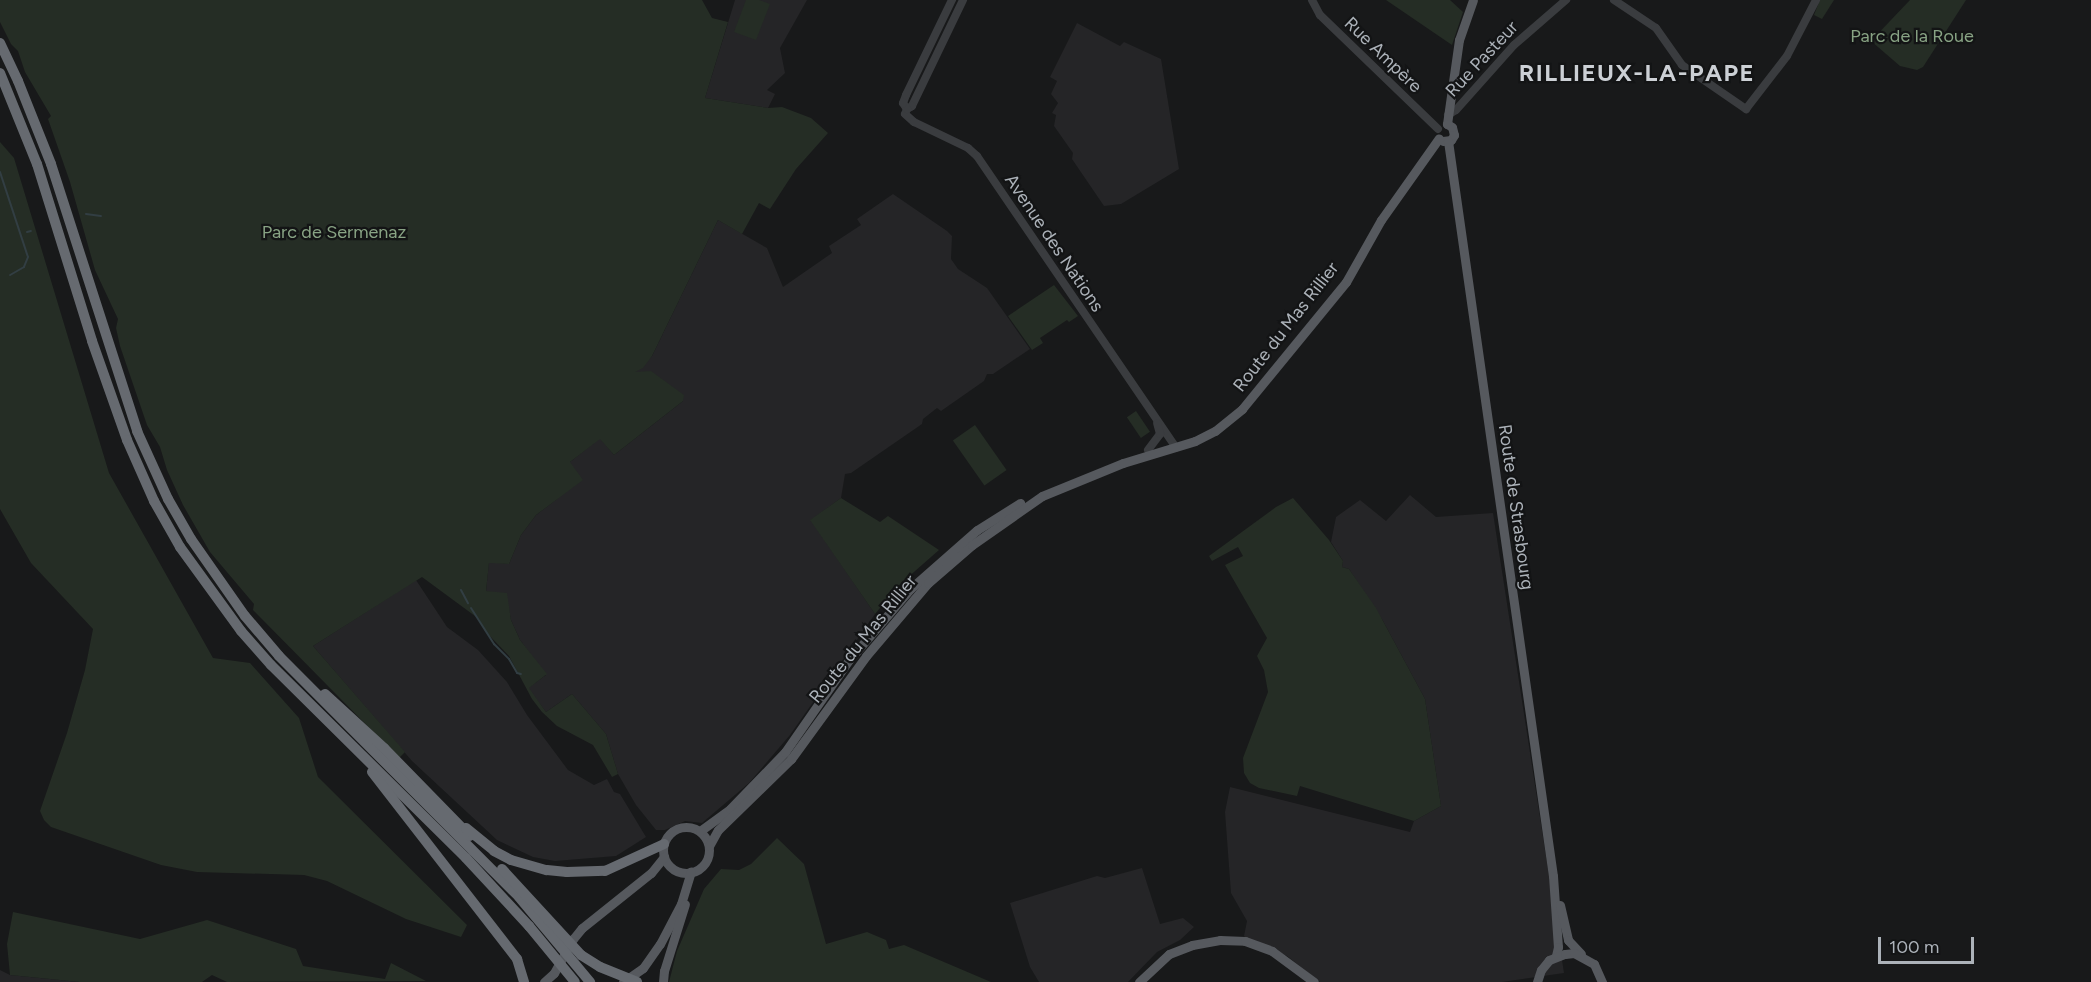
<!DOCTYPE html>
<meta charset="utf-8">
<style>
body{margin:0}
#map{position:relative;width:2091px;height:982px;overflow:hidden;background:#18191a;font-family:Figtree,sans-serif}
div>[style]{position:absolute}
.built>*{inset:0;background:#252527}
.green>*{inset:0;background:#252d25;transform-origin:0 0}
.stream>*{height:2px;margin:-1px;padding:0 1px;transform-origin:1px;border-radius:1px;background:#323e43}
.minor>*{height:8px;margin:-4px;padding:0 4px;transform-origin:4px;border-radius:4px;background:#3a3c3f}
.major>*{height:9px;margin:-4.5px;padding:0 4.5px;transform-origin:4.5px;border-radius:4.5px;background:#56595e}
.major>.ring{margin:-4.5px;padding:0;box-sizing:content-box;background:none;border:9px solid #56595e;border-radius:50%}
.highway>*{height:10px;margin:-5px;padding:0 5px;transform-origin:5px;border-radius:5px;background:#666a70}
span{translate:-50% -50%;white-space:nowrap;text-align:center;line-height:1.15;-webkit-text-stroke:4.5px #131415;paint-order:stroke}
.park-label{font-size:18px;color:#88a384}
.street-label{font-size:18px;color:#acb2b9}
.district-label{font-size:24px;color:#ccd0d5;font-weight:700;letter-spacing:1.5px}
.scale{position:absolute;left:1878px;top:937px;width:96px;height:27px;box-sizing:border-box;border:3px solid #acb2b9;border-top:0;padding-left:8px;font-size:18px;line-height:21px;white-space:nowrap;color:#acb2b9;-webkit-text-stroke:4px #131415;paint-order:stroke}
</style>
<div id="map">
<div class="built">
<div style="clip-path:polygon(735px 0,807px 0,780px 48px,785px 73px,767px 90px,775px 94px,768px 108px,705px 98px)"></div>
<div style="clip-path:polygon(1077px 23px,1120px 46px,1124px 42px,1161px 59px,1179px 169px,1121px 204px,1104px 206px,1072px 159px,1073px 153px,1054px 126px,1056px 115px,1052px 113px,1058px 103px,1051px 94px,1057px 81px,1050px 77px)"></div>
<div style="clip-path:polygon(893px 194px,947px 231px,952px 236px,951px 259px,958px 269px,987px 288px,1030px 349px,993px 374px,987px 374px,984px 381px,941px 411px,937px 408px,923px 419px,922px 424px,851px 473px,845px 474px,841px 498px,811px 520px,875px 614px,790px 735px,749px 783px,702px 823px,685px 821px,665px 830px,656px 830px,636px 805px,618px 774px,606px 734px,572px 694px,546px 712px,528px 688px,546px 675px,520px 640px,511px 620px,506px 595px,486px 591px,489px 562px,509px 564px,521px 535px,536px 515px,557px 499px,570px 462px,600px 438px,614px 455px,683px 401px,632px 373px,652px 356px,718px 220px,767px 248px,783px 287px,832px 253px,829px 246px,861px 225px,857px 219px)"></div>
<div style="clip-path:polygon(1410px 495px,1436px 517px,1493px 513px,1564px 973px,1502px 982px,1320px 982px,1287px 956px,1250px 941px,1244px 936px,1247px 921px,1231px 893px,1225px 812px,1230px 787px,1410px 832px,1414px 821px,1441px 806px,1425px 699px,1383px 621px,1349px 569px,1342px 567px,1343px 561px,1331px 542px,1336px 517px,1360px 500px,1386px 521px)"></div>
<div style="clip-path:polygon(416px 580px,447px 627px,478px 650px,507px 682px,527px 715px,568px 770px,594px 785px,607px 779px,614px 792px,620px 794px,646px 837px,616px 856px,555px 861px,533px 857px,497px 840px,412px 761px,313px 646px)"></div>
<div style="clip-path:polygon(1142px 868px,1160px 924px,1183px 918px,1194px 927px,1180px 940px,1157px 952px,1128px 982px,1039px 982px,1030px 967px,1010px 903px,1097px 876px,1105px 878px)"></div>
<div style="clip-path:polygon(0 970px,10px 975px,80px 982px,0 982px)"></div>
</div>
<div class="green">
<div style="clip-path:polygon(0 0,702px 0,712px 18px,728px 22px,705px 98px,768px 108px,782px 107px,811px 118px,828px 133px,796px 169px,770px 209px,759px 203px,742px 234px,718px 220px,652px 356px,643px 368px,635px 372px,651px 371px,684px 395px,683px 401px,614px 455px,600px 439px,570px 462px,583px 480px,536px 515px,521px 535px,509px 564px,489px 563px,486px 591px,507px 593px,511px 620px,520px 640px,547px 674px,529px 688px,546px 712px,572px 694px,606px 734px,618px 774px,612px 777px,593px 745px,557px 726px,542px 712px,532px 699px,509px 656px,487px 633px,479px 619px,422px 577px,313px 646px,405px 752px,399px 758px,253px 610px,254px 604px,210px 552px,183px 505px,167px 470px,160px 447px,147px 425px,120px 346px,116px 328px,118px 319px,95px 270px,70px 182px,48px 119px,51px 116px,25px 72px,18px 51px,11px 44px,0 22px)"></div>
<div style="clip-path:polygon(746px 0,759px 0,770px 4px,756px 40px,734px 32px)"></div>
<div style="clip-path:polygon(1386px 0,1450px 0,1463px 12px,1452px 45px)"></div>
<div style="clip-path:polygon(1820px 0,1834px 0,1822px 19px,1814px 15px)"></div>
<div style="clip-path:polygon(1910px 0,1966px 0,1923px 67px,1917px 70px,1900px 66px,1871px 41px)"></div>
<div style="clip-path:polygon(0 142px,14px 158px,109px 473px,213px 658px,250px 663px,299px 718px,318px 777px,467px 925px,461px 937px,406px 919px,327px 881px,304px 875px,197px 872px,161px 865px,51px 827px,44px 820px,40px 811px,67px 733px,85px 670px,93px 629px,31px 563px,0 509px)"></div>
<div style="clip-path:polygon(1054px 285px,1078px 316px,1069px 322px,1067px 320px,1040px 338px,1043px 343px,1032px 350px,1008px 316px)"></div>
<div style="left:1136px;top:411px;width:25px;height:11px;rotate:56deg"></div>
<div style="left:975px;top:425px;width:55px;height:27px;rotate:55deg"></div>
<div style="clip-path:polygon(841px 498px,880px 522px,888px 516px,939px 550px,898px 586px,875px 614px,810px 520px)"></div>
<div style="clip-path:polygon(1293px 498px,1329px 540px,1343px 561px,1342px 567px,1349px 569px,1376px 608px,1425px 699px,1441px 806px,1414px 821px,1300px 786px,1297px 796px,1259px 788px,1250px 783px,1244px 773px,1243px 758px,1268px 692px,1264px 670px,1257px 656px,1267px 638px,1225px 565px,1243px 556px,1238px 547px,1212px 561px,1209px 556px,1276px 507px)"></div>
<div style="clip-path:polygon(777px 838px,804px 864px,826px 944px,867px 932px,886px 940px,889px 949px,904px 945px,991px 982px,669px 982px,677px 951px,704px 889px,721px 869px,739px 870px,751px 864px)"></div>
<div style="clip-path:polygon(13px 912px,140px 939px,207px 920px,296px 949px,303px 966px,385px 979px,391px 963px,426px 981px,227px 982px,212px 975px,202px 982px,80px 982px,10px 975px,7px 944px)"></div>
</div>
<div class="stream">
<div style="left:0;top:172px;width:89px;rotate:71.8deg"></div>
<div style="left:28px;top:257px;width:11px;rotate:112deg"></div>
<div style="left:24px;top:267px;width:16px;rotate:150deg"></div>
<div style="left:86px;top:214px;width:15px;rotate:8deg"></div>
<div style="left:27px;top:232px;width:4px;rotate:-14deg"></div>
<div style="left:461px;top:590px;width:15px;rotate:62deg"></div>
<div style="left:471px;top:608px;width:43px;rotate:57.4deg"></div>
<div style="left:494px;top:644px;width:21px;rotate:45deg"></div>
<div style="left:509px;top:659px;width:16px;rotate:60deg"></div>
<div style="left:517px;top:673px;width:4px;rotate:14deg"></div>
</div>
<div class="minor">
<div style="left:963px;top:0;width:118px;rotate:115.7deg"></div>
<div style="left:912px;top:106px;width:6px;rotate:149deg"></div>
<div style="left:907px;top:109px;width:5px;rotate:112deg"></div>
<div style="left:905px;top:114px;width:12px;rotate:42deg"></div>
<div style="left:914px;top:122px;width:60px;rotate:25.7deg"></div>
<div style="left:968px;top:148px;width:12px;rotate:42deg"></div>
<div style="left:977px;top:156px;width:353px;rotate:55.7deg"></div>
<div style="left:1312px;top:0;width:17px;rotate:62deg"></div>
<div style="left:1320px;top:15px;width:164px;rotate:44deg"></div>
<div style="left:1614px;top:0;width:50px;rotate:33.7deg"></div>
<div style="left:1656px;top:28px;width:45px;rotate:54.9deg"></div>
<div style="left:1682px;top:65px;width:78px;rotate:34.5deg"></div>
<div style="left:1746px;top:109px;width:67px;rotate:-52.3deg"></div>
<div style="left:1787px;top:56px;width:63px;rotate:-62.6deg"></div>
<div style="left:907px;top:109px;width:7px;rotate:-124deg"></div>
<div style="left:903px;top:103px;width:9px;rotate:-69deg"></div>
<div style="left:906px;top:95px;width:106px;rotate:-64.2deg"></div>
<div style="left:1448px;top:115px;width:9px;rotate:-32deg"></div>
<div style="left:1456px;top:110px;width:87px;rotate:-48.3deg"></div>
<div style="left:1514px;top:45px;width:69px;rotate:-40.9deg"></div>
<div style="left:1148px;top:450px;width:20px;rotate:-53deg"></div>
<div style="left:1160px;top:434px;width:11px;rotate:-105deg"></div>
</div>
<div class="major">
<div style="left:1447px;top:124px;width:85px;rotate:-81.9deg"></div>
<div style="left:1459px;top:40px;width:42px;rotate:-70.7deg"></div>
<div style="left:1443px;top:141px;width:8px;rotate:-7deg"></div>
<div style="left:1451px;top:140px;width:6px;rotate:-59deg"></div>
<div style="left:1454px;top:135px;width:8px;rotate:-104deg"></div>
<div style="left:1452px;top:127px;width:6px;rotate:-149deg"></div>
<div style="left:1448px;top:141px;width:742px;rotate:81.87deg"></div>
<div style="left:1553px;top:876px;width:71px;rotate:86deg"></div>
<div style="left:1558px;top:947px;width:9px;rotate:103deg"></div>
<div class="ring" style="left:663px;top:827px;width:37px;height:37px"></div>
<div style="left:700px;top:831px;width:37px;rotate:-36deg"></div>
<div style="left:730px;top:809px;width:79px;rotate:-46deg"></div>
<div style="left:785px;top:752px;width:112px;rotate:-55.2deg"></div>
<div style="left:849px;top:660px;width:94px;rotate:-49.3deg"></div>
<div style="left:910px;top:589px;width:89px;rotate:-41.4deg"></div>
<div style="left:977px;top:530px;width:51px;rotate:-32.1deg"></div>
<div style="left:709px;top:846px;width:18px;rotate:-61deg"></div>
<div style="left:718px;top:830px;width:102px;rotate:-44.2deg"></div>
<div style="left:791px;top:759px;width:127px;rotate:-53.9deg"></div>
<div style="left:866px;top:656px;width:96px;rotate:-49.7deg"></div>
<div style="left:928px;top:583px;width:58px;rotate:-40.8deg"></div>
<div style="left:972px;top:545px;width:85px;rotate:-35deg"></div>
<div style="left:1042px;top:496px;width:87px;rotate:-22.2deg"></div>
<div style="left:1123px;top:463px;width:75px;rotate:-17deg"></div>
<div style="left:1195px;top:441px;width:22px;rotate:-27deg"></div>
<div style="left:1215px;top:431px;width:35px;rotate:-39deg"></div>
<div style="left:1242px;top:409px;width:164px;rotate:-50.7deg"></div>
<div style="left:1346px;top:282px;width:71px;rotate:-60.6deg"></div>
<div style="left:1381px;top:220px;width:100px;rotate:-54.7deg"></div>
<div style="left:1560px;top:905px;width:36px;rotate:77deg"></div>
<div style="left:1568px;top:940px;width:19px;rotate:47deg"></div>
<div style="left:544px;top:982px;width:13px;rotate:-42deg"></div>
<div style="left:554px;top:973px;width:39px;rotate:-61deg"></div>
<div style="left:573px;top:939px;width:14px;rotate:-51deg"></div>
<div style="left:582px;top:928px;width:88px;rotate:-38.6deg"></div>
<div style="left:651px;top:873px;width:21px;rotate:-51deg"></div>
<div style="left:623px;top:982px;width:24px;rotate:-35deg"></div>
<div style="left:643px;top:968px;width:29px;rotate:-55deg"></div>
<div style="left:660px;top:944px;width:45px;rotate:-62.3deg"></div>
<div style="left:681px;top:904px;width:34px;rotate:-73deg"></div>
<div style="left:663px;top:982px;width:11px;rotate:-85deg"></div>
<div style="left:664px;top:971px;width:70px;rotate:-72.6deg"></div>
<div style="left:1139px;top:982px;width:41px;rotate:-43deg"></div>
<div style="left:1169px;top:954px;width:25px;rotate:-21deg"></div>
<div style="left:1192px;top:945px;width:28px;rotate:-10deg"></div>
<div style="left:1220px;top:940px;width:25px;rotate:2deg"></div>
<div style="left:1245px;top:941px;width:29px;rotate:20deg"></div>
<div style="left:1272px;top:951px;width:52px;rotate:36.4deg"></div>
<div style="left:1537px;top:982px;width:13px;rotate:-72deg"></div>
<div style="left:1541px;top:970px;width:13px;rotate:-51deg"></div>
<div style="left:1549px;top:960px;width:17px;rotate:-21deg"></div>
<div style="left:1565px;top:954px;width:9px;rotate:-6deg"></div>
<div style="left:1574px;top:953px;width:23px;rotate:29deg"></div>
<div style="left:1594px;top:964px;width:20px;rotate:66deg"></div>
</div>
<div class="highway">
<div style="left:0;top:43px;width:42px;rotate:64.7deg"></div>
<div style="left:18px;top:81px;width:89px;rotate:68.3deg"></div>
<div style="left:51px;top:164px;width:281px;rotate:72.1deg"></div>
<div style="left:137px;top:431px;width:75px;rotate:65.5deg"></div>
<div style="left:168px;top:499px;width:46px;rotate:60.1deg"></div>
<div style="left:191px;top:539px;width:94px;rotate:55deg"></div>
<div style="left:245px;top:616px;width:52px;rotate:49.6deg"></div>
<div style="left:279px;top:656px;width:340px;rotate:45.1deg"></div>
<div style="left:519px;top:897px;width:111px;rotate:50.1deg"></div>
<div style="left:0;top:73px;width:98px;rotate:67.9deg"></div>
<div style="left:37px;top:164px;width:185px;rotate:72.7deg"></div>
<div style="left:92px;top:341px;width:105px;rotate:70.5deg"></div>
<div style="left:127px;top:440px;width:67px;rotate:66.1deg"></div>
<div style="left:154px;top:501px;width:53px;rotate:60.5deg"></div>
<div style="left:180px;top:547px;width:104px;rotate:54deg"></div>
<div style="left:241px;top:631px;width:45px;rotate:48.6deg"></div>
<div style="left:271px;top:665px;width:274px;rotate:44.7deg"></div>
<div style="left:466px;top:858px;width:93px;rotate:47.2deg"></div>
<div style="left:529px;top:926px;width:72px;rotate:50.6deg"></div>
<div style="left:325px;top:694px;width:80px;rotate:42.5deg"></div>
<div style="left:384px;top:748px;width:123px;rotate:45.7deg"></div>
<div style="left:372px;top:772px;width:237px;rotate:52.2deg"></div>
<div style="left:517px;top:959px;width:24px;rotate:73deg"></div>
<div style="left:466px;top:828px;width:36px;rotate:39deg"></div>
<div style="left:494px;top:851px;width:19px;rotate:28deg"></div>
<div style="left:511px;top:860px;width:37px;rotate:16deg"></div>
<div style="left:547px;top:870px;width:20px;rotate:6deg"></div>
<div style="left:567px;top:872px;width:38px;rotate:-2deg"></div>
<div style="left:605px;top:871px;width:65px;rotate:-24.6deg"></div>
<div style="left:502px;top:869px;width:117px;rotate:47.4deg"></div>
<div style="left:581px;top:955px;width:22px;rotate:32deg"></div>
<div style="left:600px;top:967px;width:40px;rotate:22deg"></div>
</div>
<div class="park-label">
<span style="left:1912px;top:36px">Parc de la Roue</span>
<span style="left:334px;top:232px">Parc de Sermenaz</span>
</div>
<div class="street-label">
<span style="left:1383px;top:55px;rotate:44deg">Rue Ampère</span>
<span style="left:1482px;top:59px;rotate:-47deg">Rue Pasteur</span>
<span style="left:1054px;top:243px;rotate:56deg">Avenue des Nations</span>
<span style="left:1286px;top:327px;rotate:-52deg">Route du Mas Rillier</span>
<span style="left:1516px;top:507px;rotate:82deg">Route de Strasbourg</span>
<span style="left:863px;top:639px;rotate:-51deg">Route du Mas Rillier</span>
</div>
<div class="district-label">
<span style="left:1637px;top:73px">RILLIEUX-LA-PAPE</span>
</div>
<div class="scale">100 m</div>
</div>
